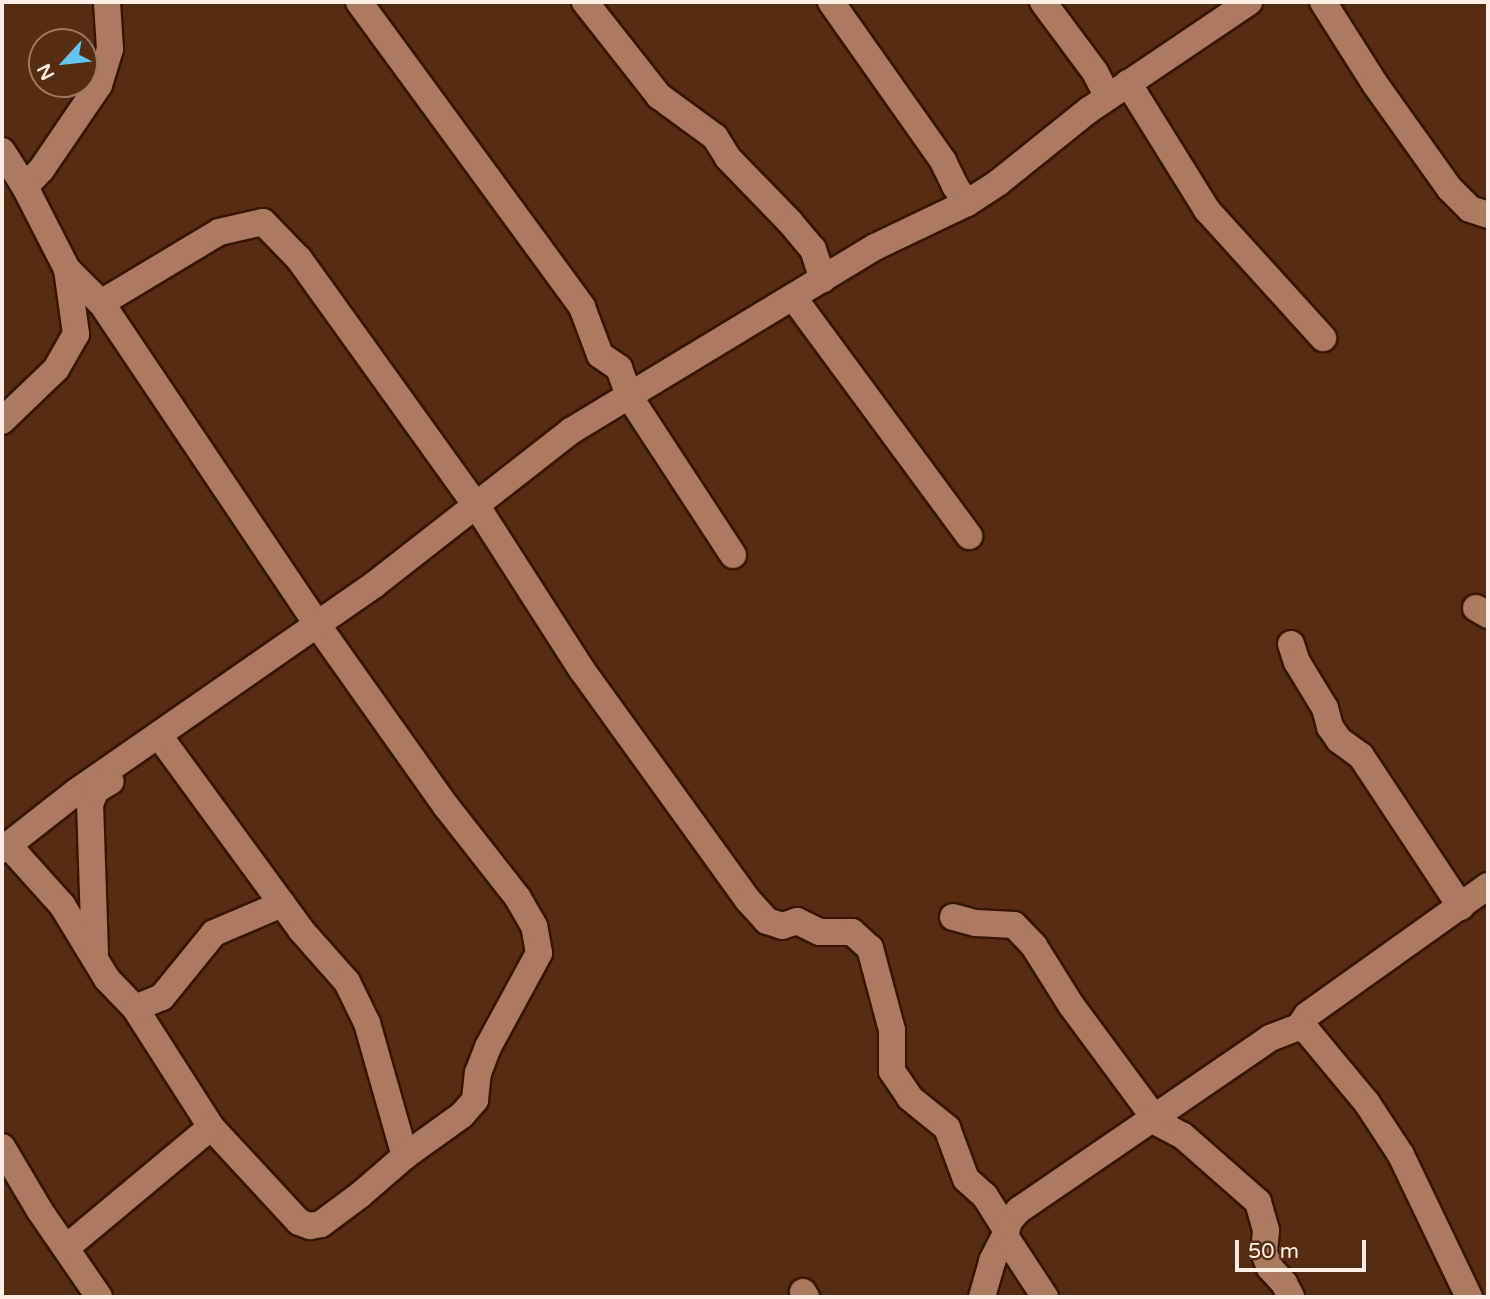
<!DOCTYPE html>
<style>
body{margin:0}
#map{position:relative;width:1490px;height:1299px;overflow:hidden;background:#562c13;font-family:"Varela Round",sans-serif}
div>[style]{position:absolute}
.roads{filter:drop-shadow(2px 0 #351604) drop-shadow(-2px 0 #351604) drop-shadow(0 2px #351604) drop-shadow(0 -2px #351604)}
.minor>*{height:26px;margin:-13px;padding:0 13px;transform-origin:13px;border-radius:13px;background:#ac7a60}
span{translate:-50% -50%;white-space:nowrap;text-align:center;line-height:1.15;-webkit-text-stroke:6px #562c13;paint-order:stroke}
.frame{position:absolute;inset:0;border:4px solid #ffeee5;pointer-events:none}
.north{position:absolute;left:28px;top:28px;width:70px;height:70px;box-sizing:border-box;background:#562c13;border:2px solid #9a7a67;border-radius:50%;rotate:243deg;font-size:19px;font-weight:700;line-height:28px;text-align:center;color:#ffeee5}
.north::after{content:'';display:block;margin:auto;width:24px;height:32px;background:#65c5ee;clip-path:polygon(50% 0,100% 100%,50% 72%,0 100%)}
.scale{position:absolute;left:1235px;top:1240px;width:131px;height:32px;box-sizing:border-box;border:4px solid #ffeee5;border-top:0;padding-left:9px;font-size:21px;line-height:24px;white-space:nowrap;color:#ffeee5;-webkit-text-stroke:5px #562c13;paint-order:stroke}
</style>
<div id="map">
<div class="roads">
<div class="minor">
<div style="left:359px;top:2px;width:378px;rotate:53.8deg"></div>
<div style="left:582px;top:307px;width:51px;rotate:69.4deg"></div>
<div style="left:600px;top:355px;width:23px;rotate:34deg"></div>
<div style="left:619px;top:368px;width:30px;rotate:70deg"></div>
<div style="left:629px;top:396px;width:190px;rotate:56.8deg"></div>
<div style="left:585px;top:2px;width:120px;rotate:51.8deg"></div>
<div style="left:659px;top:96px;width:69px;rotate:36.2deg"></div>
<div style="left:715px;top:137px;width:25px;rotate:58deg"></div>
<div style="left:728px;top:158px;width:89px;rotate:45.9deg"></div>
<div style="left:790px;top:222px;width:35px;rotate:50deg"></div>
<div style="left:813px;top:249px;width:32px;rotate:72deg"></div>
<div style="left:831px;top:2px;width:194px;rotate:54.8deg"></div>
<div style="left:943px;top:161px;width:28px;rotate:64deg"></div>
<div style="left:955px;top:186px;width:21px;rotate:55deg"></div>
<div style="left:1043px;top:2px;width:87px;rotate:53.4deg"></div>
<div style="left:1095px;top:72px;width:28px;rotate:63deg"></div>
<div style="left:1323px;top:2px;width:97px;rotate:57.6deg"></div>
<div style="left:1375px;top:84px;width:129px;rotate:54.5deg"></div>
<div style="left:1450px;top:189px;width:28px;rotate:45deg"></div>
<div style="left:1470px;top:209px;width:19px;rotate:18deg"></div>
<div style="left:1128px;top:83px;width:150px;rotate:58.1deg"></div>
<div style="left:1207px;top:210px;width:173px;rotate:47.8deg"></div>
<div style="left:2px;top:151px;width:43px;rotate:57.4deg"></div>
<div style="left:25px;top:187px;width:92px;rotate:62.9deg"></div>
<div style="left:67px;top:269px;width:66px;rotate:82.1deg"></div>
<div style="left:76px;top:334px;width:40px;rotate:119.7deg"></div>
<div style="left:56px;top:369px;width:75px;rotate:136.1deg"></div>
<div style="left:25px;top:187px;width:23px;rotate:-47deg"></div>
<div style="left:41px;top:170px;width:103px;rotate:-55.7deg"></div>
<div style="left:99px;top:85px;width:38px;rotate:-73deg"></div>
<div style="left:110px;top:49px;width:47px;rotate:-93.7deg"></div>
<div style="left:793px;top:297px;width:297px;rotate:53.6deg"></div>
<div style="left:101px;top:303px;width:138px;rotate:-31deg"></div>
<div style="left:219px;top:232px;width:45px;rotate:-12.8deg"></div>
<div style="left:263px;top:222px;width:52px;rotate:45.8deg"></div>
<div style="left:299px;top:259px;width:303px;rotate:54.3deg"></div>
<div style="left:476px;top:505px;width:196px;rotate:57.3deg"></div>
<div style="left:582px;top:670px;width:284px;rotate:54.2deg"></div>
<div style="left:748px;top:900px;width:28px;rotate:48deg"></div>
<div style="left:767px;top:921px;width:16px;rotate:18deg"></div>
<div style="left:782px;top:926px;width:16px;rotate:-18deg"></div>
<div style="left:797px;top:921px;width:25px;rotate:26deg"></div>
<div style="left:820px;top:932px;width:32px"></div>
<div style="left:852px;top:932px;width:24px;rotate:42deg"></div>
<div style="left:870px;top:948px;width:85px;rotate:75deg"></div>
<div style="left:892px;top:1030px;width:41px;rotate:90deg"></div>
<div style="left:892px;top:1071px;width:32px;rotate:56deg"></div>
<div style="left:910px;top:1098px;width:48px;rotate:39deg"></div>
<div style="left:947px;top:1128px;width:54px;rotate:69.6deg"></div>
<div style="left:966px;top:1179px;width:25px;rotate:42deg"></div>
<div style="left:985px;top:1196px;width:38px;rotate:58deg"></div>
<div style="left:1476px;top:608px;width:14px;rotate:30deg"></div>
<div style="left:1291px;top:644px;width:19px;rotate:72deg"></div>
<div style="left:1297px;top:662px;width:54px;rotate:58.7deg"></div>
<div style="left:1325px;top:708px;width:20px;rotate:75deg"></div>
<div style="left:1330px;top:727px;width:16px;rotate:55deg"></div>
<div style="left:1339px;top:740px;width:27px;rotate:36deg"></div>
<div style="left:1361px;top:756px;width:181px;rotate:56.5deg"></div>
<div style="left:160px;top:737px;width:239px;rotate:53.8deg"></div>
<div style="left:301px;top:930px;width:69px;rotate:48.5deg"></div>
<div style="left:347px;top:982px;width:46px;rotate:64deg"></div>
<div style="left:367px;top:1023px;width:138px;rotate:74.1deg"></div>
<div style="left:8px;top:845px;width:81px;rotate:48deg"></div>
<div style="left:62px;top:905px;width:87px;rotate:58.7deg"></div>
<div style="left:107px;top:979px;width:40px;rotate:46deg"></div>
<div style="left:135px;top:1008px;width:141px;rotate:57.4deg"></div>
<div style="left:211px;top:1127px;width:129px;rotate:47.2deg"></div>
<div style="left:299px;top:1222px;width:12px;rotate:20deg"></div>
<div style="left:310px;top:1226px;width:11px;rotate:-10deg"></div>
<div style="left:321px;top:1224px;width:49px;rotate:-36.6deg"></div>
<div style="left:360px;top:1195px;width:60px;rotate:-40.9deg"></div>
<div style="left:405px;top:1156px;width:70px;rotate:-35.7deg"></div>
<div style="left:462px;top:1115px;width:20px;rotate:-49deg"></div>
<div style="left:475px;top:1100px;width:27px;rotate:-84deg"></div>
<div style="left:478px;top:1073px;width:28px;rotate:-69deg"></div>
<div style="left:488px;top:1047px;width:107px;rotate:-61.5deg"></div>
<div style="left:539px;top:953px;width:27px;rotate:-100deg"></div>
<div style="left:534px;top:926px;width:32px;rotate:-120deg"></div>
<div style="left:518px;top:898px;width:118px;rotate:-128.1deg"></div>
<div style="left:445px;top:805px;width:222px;rotate:-125.3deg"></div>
<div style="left:317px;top:624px;width:387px;rotate:-123.9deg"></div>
<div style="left:101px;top:303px;width:48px;rotate:-135deg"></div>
<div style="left:2px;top:850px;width:94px;rotate:-38.1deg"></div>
<div style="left:76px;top:792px;width:364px;rotate:-34.8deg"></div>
<div style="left:375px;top:584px;width:249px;rotate:-38deg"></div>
<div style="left:571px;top:431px;width:355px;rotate:-31.2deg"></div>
<div style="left:875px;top:247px;width:102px;rotate:-25.6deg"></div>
<div style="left:967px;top:203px;width:38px;rotate:-33deg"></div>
<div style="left:999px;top:182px;width:115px;rotate:-38.7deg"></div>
<div style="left:1089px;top:110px;width:193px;rotate:-34deg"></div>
<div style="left:953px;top:917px;width:24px;rotate:15deg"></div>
<div style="left:976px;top:923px;width:38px;rotate:3deg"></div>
<div style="left:1014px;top:925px;width:29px;rotate:46deg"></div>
<div style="left:1034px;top:946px;width:70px;rotate:57.9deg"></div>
<div style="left:1071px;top:1005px;width:138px;rotate:53.5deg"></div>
<div style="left:95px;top:954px;width:150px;rotate:-91.9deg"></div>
<div style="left:90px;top:804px;width:15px;rotate:-67deg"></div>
<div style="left:96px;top:790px;width:17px;rotate:-31deg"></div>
<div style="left:135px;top:1008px;width:29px;rotate:-22deg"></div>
<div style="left:162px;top:997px;width:82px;rotate:-50.9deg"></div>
<div style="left:214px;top:933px;width:74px;rotate:-23.1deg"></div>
<div style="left:1299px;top:1027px;width:14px;rotate:-56deg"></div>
<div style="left:1307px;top:1015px;width:222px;rotate:-35.5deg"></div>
<div style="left:1149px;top:1118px;width:38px;rotate:28deg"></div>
<div style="left:1183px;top:1136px;width:100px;rotate:41.3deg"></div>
<div style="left:1258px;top:1202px;width:29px;rotate:74deg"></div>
<div style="left:1266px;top:1230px;width:23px;rotate:95deg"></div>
<div style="left:1264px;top:1253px;width:16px;rotate:68deg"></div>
<div style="left:1270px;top:1268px;width:21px;rotate:47deg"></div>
<div style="left:1284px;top:1283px;width:16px;rotate:63deg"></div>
<div style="left:2px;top:1147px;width:74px;rotate:59.3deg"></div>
<div style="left:40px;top:1211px;width:104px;rotate:55.5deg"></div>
<div style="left:67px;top:1247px;width:187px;rotate:-39.8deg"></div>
<div style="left:803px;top:1292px;width:6px;rotate:59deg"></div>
<div style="left:982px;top:1297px;width:37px;rotate:-74deg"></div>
<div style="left:992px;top:1261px;width:28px;rotate:-63deg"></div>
<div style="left:1045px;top:1297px;width:73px;rotate:-123.3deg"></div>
<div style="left:1005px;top:1236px;width:16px;rotate:-75deg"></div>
<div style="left:1009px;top:1221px;width:15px;rotate:-48deg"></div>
<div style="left:1019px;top:1210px;width:304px;rotate:-34.4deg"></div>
<div style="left:1270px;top:1038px;width:31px;rotate:-21deg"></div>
<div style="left:1299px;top:1027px;width:10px;rotate:29deg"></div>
<div style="left:1308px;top:1032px;width:92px;rotate:50.3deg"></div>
<div style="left:1367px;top:1103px;width:62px;rotate:56.8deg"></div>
<div style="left:1401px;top:1155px;width:157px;rotate:64.4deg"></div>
</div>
</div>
<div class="frame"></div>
<div class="north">N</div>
<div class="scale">50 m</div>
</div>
